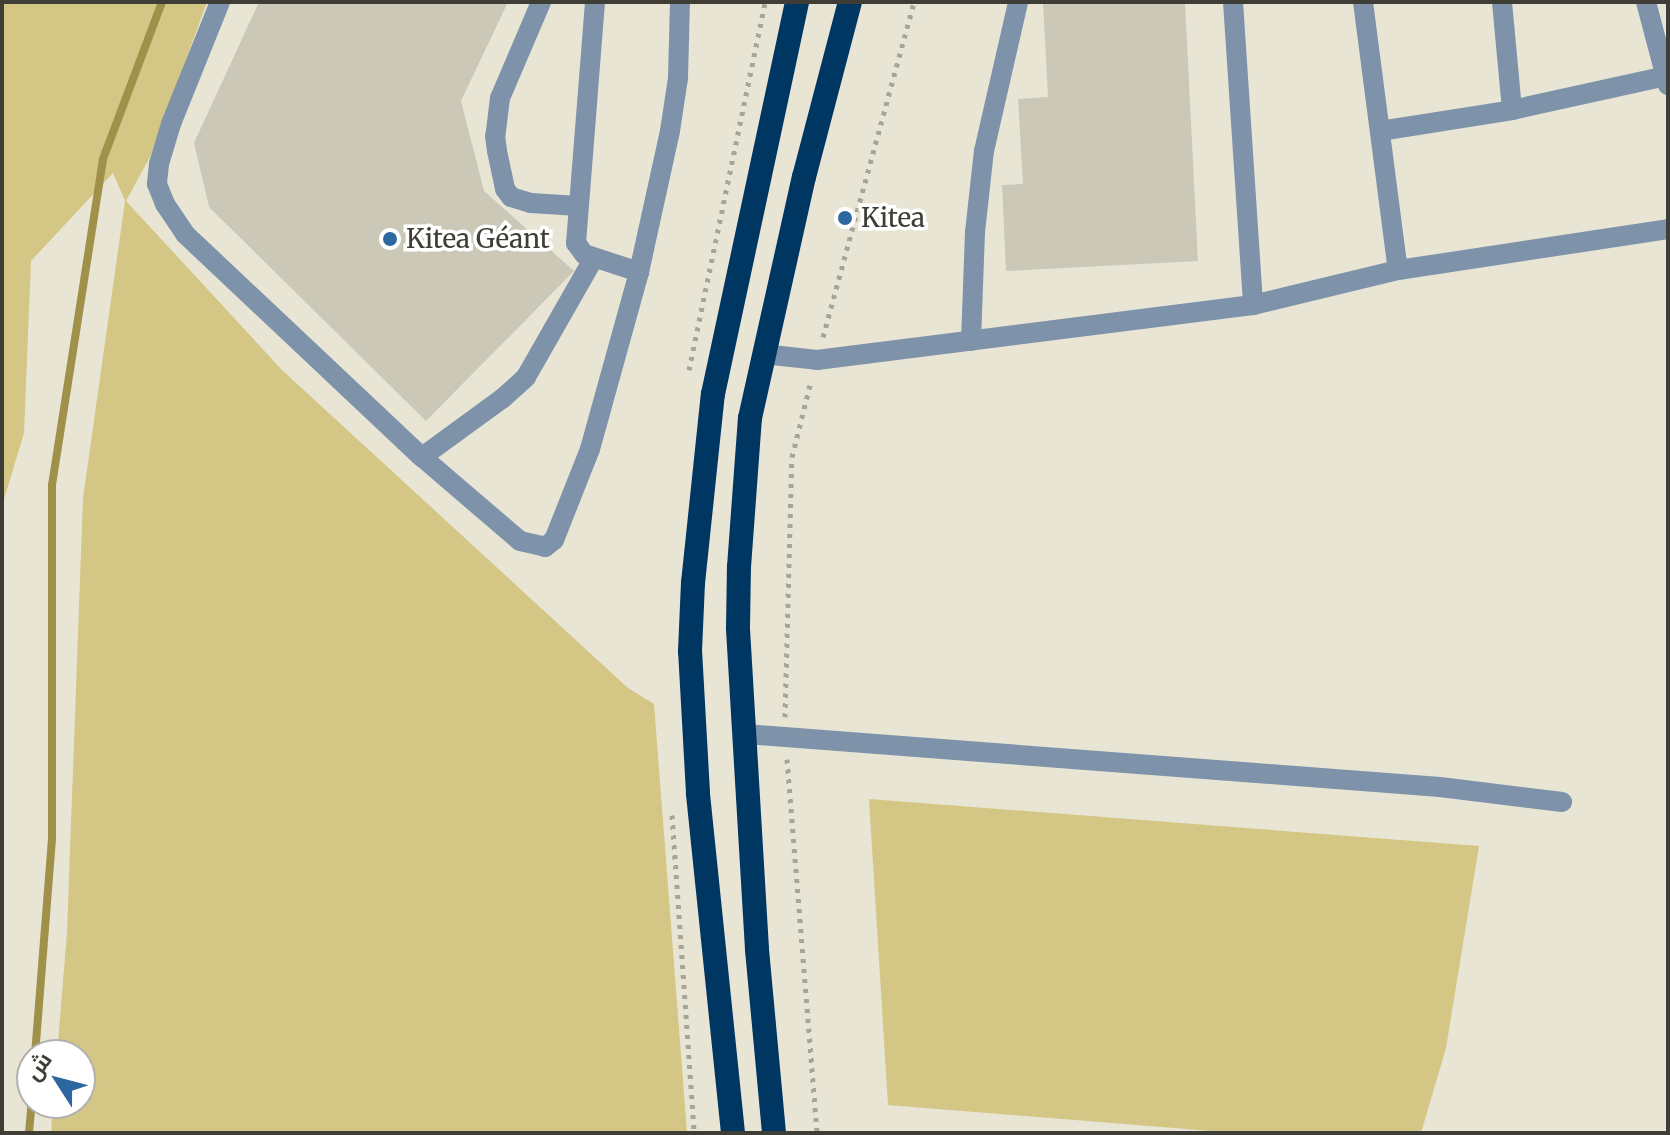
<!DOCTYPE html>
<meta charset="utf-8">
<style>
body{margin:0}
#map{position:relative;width:1670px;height:1135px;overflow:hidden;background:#e8e5d5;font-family:Merriweather,Cairo,serif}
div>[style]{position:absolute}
.green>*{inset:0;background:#d4c685}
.stream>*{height:8px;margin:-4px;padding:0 4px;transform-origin:4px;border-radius:4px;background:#a0914a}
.building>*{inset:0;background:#cbc8b8}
.path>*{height:5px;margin-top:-2.5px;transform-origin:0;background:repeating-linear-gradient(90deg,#a7a598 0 4px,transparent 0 10px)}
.minor>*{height:20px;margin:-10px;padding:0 10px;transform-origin:10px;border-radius:10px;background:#7e93aa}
.highway>*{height:24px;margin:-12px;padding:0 12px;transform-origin:12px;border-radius:12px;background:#003662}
.dots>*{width:22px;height:22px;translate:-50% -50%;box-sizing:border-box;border:4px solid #fff;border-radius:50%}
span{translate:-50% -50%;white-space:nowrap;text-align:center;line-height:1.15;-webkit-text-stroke:7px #fff;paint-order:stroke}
.poi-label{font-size:26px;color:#3e3d36}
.left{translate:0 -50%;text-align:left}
.frame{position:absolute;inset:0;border:4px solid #3e3d36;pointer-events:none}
.north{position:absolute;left:16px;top:1039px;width:80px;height:80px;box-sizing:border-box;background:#fff;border:2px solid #b2b1af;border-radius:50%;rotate:306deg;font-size:22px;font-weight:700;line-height:32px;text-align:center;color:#3e3d36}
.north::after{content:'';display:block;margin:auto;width:28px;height:36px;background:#2d679f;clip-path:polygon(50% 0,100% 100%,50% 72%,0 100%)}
</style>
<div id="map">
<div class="green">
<div style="clip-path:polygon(2px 2px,207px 2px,151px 155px,126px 201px,282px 370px,628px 688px,654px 704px,687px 1133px,51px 1133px,53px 1103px,80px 1103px,80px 1055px,57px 1055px,67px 932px,83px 498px,125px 201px,113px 173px,31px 261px,24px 433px,2px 506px)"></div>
<div style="clip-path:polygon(869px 799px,1479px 846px,1446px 1048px,1421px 1133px,1236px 1133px,888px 1105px)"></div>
</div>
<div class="stream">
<div style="left:35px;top:1055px;width:218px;rotate:-85.5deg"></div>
<div style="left:52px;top:838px;width:353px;rotate:-90deg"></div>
<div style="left:52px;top:485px;width:330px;rotate:-81.1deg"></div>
<div style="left:103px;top:159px;width:168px;rotate:-69.4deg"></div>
<div style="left:29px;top:1133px;width:34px;rotate:-85deg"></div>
</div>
<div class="building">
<div style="clip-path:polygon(259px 2px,508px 2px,461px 101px,484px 191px,574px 271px,426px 421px,209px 207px,194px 143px)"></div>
<div style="clip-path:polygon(1043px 2px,1185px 2px,1198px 261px,1006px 271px,1002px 185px,1023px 184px,1018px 99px,1048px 97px)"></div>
</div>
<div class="path">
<div style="left:823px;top:337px;width:347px;rotate:-74.8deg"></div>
<div style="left:689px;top:370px;width:376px;rotate:-78.3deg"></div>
<div style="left:785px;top:717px;width:260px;rotate:-88.5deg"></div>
<div style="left:792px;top:457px;width:78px;rotate:-76deg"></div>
<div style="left:787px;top:759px;width:375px;rotate:85.4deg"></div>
<div style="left:672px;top:815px;width:319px;rotate:86deg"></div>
</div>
<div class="minor">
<div style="left:220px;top:2px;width:131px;rotate:111.9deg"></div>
<div style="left:171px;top:124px;width:42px;rotate:106.7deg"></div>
<div style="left:159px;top:164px;width:20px;rotate:96deg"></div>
<div style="left:157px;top:184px;width:22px;rotate:68deg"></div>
<div style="left:165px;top:204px;width:36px;rotate:56deg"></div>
<div style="left:185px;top:234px;width:325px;rotate:43.3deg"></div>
<div style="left:422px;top:457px;width:129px;rotate:40.6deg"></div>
<div style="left:520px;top:541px;width:26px;rotate:13deg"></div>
<div style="left:545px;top:547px;width:11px;rotate:-38deg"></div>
<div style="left:554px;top:540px;width:98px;rotate:-68.4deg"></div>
<div style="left:590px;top:449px;width:184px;rotate:-74.5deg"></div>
<div style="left:639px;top:272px;width:144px;rotate:-77.6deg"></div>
<div style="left:670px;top:131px;width:54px;rotate:-81.4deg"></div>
<div style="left:678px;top:78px;width:76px;rotate:-88.5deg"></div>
<div style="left:541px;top:2px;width:104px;rotate:113.1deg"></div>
<div style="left:500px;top:98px;width:38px;rotate:97deg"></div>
<div style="left:495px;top:136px;width:15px;rotate:82deg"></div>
<div style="left:497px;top:151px;width:39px;rotate:78deg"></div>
<div style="left:505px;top:189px;width:10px;rotate:53deg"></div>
<div style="left:511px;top:197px;width:21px;rotate:17deg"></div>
<div style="left:531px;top:203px;width:47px;rotate:3.7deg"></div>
<div style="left:595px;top:2px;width:242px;rotate:94.5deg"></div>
<div style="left:576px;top:243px;width:14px;rotate:54deg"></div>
<div style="left:584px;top:254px;width:58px;rotate:18.1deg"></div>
<div style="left:1233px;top:2px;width:304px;rotate:86.2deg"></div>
<div style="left:1363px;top:2px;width:270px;rotate:82.6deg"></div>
<div style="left:1502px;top:2px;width:108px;rotate:84.7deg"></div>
<div style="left:1646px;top:2px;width:86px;rotate:75.2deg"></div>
<div style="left:1380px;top:131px;width:134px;rotate:-9deg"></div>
<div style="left:1512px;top:110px;width:158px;rotate:-12.4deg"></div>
<div style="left:971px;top:341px;width:109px;rotate:-87.9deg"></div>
<div style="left:975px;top:232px;width:81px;rotate:-83.7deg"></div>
<div style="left:984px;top:151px;width:153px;rotate:-77.1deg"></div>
<div style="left:763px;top:354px;width:54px;rotate:6.3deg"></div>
<div style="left:817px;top:360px;width:439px;rotate:-7.2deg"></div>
<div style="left:1253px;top:305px;width:149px;rotate:-13.6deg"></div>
<div style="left:1398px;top:270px;width:273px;rotate:-8.6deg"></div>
<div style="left:422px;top:457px;width:100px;rotate:-36.1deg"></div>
<div style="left:503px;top:398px;width:31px;rotate:-42deg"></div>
<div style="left:526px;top:377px;width:137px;rotate:-60.3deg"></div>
<div style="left:745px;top:734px;width:697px;rotate:4.36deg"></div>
<div style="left:1440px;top:787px;width:123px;rotate:7deg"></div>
</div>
<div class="highway">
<div style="left:733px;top:1133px;width:342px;rotate:-95.9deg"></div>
<div style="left:698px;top:793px;width:142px;rotate:-93.2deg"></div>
<div style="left:690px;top:651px;width:68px;rotate:-87.5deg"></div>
<div style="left:693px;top:583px;width:190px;rotate:-84deg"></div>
<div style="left:713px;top:394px;width:401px;rotate:-77.9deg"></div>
<div style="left:774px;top:1133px;width:185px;rotate:-95.3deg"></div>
<div style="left:757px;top:949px;width:322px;rotate:-93.4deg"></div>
<div style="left:738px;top:628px;width:61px;rotate:-89.1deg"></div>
<div style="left:739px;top:567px;width:149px;rotate:-85.8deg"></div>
<div style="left:750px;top:418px;width:247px;rotate:-77.4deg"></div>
<div style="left:804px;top:177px;width:181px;rotate:-75.3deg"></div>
</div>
<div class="dots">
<div style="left:845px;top:218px;background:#2d679f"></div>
<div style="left:390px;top:239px;background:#2d679f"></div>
</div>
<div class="poi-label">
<span class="left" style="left:861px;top:218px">Kitea</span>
<span class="left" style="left:406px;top:239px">Kitea Géant</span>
</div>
<div class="frame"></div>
<div class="north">ش</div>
</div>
